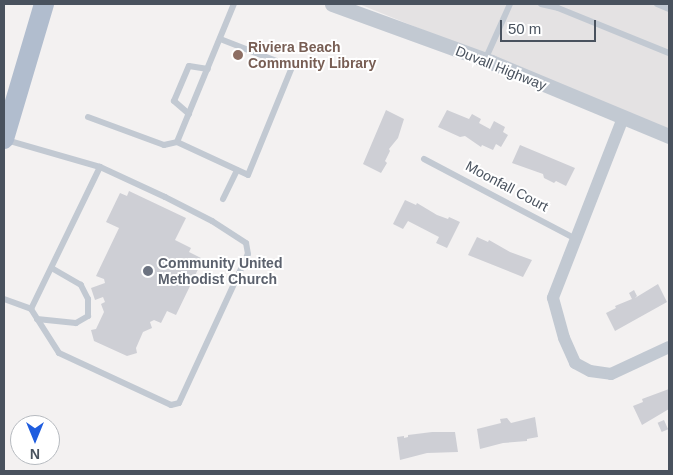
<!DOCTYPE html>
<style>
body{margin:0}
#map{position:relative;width:673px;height:475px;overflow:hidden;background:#f3f1f1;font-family:Arial,sans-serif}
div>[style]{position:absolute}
.education>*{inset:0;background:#e4e2e3}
.building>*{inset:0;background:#cecfd5;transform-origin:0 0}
.service>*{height:6px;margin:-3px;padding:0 3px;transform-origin:3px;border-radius:3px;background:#c2c9d2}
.minor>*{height:12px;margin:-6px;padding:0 6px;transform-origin:6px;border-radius:6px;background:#c2c9d2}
.tertiary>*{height:15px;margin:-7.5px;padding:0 7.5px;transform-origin:7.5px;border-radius:7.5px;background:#c2c9d2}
.primary>*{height:20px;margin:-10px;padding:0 10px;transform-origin:10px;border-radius:10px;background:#b1bdce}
.dots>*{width:14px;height:14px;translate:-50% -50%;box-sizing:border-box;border:2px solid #fff;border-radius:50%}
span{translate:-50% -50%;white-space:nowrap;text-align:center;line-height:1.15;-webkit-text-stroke:4px #fff;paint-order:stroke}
.education-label{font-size:14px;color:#785e54;font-weight:700}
.left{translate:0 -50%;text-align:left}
.street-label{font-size:14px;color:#49525e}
.worship-label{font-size:14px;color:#5b616d;font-weight:700}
.frame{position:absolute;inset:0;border:5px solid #49525e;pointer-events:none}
.north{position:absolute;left:10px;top:415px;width:50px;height:50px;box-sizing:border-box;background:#fff;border:1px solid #b6babf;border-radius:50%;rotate:180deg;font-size:14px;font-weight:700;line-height:20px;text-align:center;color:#49525e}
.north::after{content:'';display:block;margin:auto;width:18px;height:22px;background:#1f5ddf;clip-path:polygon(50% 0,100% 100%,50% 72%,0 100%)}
.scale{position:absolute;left:500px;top:20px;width:96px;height:22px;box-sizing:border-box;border:2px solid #49525e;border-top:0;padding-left:6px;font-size:15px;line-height:18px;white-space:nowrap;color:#49525e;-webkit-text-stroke:4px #fff;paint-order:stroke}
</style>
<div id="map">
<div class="education">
<div style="clip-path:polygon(359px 4px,669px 4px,669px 130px)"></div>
</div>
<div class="building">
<div style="clip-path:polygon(386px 110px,404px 119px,398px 138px,389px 149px,390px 151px,385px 161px,387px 163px,381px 173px,363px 164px)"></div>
<div style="clip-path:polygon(447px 110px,469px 119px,472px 114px,481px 119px,479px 123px,490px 129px,494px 121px,505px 127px,503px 132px,508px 135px,501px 147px,496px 144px,493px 150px,482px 145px,481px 147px,465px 136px,460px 137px,438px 127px)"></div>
<div style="clip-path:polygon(520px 145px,575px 168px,566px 186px,556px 181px,554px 183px,544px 178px,543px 174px,512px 163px)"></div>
<div style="clip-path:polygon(129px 191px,186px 218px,175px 240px,191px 248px,189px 252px,203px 259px,176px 315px,167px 311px,161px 323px,154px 320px,150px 322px,152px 328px,143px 332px,136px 348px,137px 353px,127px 356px,94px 341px,91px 330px,96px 329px,104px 312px,101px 304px,105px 302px,103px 297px,95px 300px,91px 288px,105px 283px,104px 279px,96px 276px,119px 228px,106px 222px,120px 193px,127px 196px)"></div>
<div style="clip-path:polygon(405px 200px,416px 205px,417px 203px,437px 215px,448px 219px,449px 217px,460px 222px,447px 248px,436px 243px,439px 237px,408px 221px,403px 229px,393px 224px)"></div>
<div style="clip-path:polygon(477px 237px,488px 242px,489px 240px,510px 252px,532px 260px,523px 277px,468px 255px)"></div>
<div style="clip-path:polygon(658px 284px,667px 302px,615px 331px,606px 313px,616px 308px,615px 306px,632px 299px,629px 293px,634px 290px,637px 296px,635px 298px)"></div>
<div style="clip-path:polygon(669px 389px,669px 409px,642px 425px,633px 406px,643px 402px,642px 399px)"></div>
<div style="clip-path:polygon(535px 417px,538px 437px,527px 439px,527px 441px,503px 443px,480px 449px,477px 429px,501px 423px,500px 419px,507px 418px,511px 423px)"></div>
<div style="left:664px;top:420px;width:10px;height:7px;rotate:66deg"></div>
<div style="clip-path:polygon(432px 432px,455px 432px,458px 452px,427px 453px,400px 460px,397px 437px,404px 436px,404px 438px,408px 437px,408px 435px)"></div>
</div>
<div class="service">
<div style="left:541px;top:4px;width:17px;rotate:13deg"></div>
<div style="left:558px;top:8px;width:120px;rotate:22.1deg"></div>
<div style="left:657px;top:4px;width:13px;rotate:23deg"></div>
<div style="left:485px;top:60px;width:61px;rotate:-65.9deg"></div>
<div style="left:189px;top:114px;width:20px;rotate:-139deg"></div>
<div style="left:174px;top:101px;width:38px;rotate:-67deg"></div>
<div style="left:189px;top:66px;width:19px;rotate:9deg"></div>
<div style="left:88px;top:117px;width:81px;rotate:20.2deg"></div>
<div style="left:164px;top:145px;width:13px;rotate:-13deg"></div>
<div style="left:177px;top:142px;width:149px;rotate:-67.6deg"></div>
<div style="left:177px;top:142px;width:78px;rotate:24.9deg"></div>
<div style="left:248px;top:175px;width:117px;rotate:-67.8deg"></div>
<div style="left:292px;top:67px;width:77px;rotate:-158.7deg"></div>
<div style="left:424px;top:159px;width:172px;rotate:27.8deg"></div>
<div style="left:223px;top:199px;width:32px;rotate:-64deg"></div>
<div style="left:4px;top:299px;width:29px;rotate:20deg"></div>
<div style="left:31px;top:309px;width:52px;rotate:57.5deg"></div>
<div style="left:59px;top:353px;width:123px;rotate:24.9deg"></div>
<div style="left:171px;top:405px;width:8px;rotate:-14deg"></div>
<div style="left:179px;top:403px;width:164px;rotate:-65.2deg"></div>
<div style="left:248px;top:254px;width:11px;rotate:-100deg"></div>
<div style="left:246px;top:243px;width:40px;rotate:-147.1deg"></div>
<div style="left:212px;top:221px;width:53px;rotate:-152.9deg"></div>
<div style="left:165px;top:197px;width:72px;rotate:-155.2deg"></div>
<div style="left:100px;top:167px;width:98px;rotate:-164deg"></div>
<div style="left:31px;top:309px;width:158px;rotate:-64.1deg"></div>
<div style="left:37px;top:319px;width:39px;rotate:6deg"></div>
<div style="left:76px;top:323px;width:14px;rotate:-30deg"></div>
<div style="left:88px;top:316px;width:17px;rotate:-90deg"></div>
<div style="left:88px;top:299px;width:16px;rotate:-117deg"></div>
<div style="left:81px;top:285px;width:34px;rotate:-150deg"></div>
</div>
<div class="minor">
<div style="left:623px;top:118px;width:193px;rotate:111.3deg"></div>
<div style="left:553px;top:298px;width:41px;rotate:74.6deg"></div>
<div style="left:564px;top:338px;width:27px;rotate:66deg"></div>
<div style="left:575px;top:363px;width:17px;rotate:28deg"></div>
<div style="left:590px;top:371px;width:21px;rotate:8deg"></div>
<div style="left:611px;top:374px;width:64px;rotate:-25deg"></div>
</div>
<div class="tertiary">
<div style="left:332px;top:4px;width:169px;rotate:20deg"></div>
<div style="left:491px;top:62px;width:193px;rotate:22.6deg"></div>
</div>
<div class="primary">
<div style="left:4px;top:139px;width:141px;rotate:-73.5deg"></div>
</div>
<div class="dots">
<div style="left:238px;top:55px;background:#8d6e63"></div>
<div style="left:148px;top:271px;background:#6b7280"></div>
</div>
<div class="education-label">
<span class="left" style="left:248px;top:55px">Riviera Beach<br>Community Library</span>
</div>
<div class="street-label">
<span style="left:501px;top:68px;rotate:22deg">Duvall Highway</span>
<span style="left:507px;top:186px;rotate:28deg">Moonfall Court</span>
</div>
<div class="worship-label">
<span class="left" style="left:158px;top:271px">Community United<br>Methodist Church</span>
</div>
<div class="frame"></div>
<div class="north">N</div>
<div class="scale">50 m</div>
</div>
